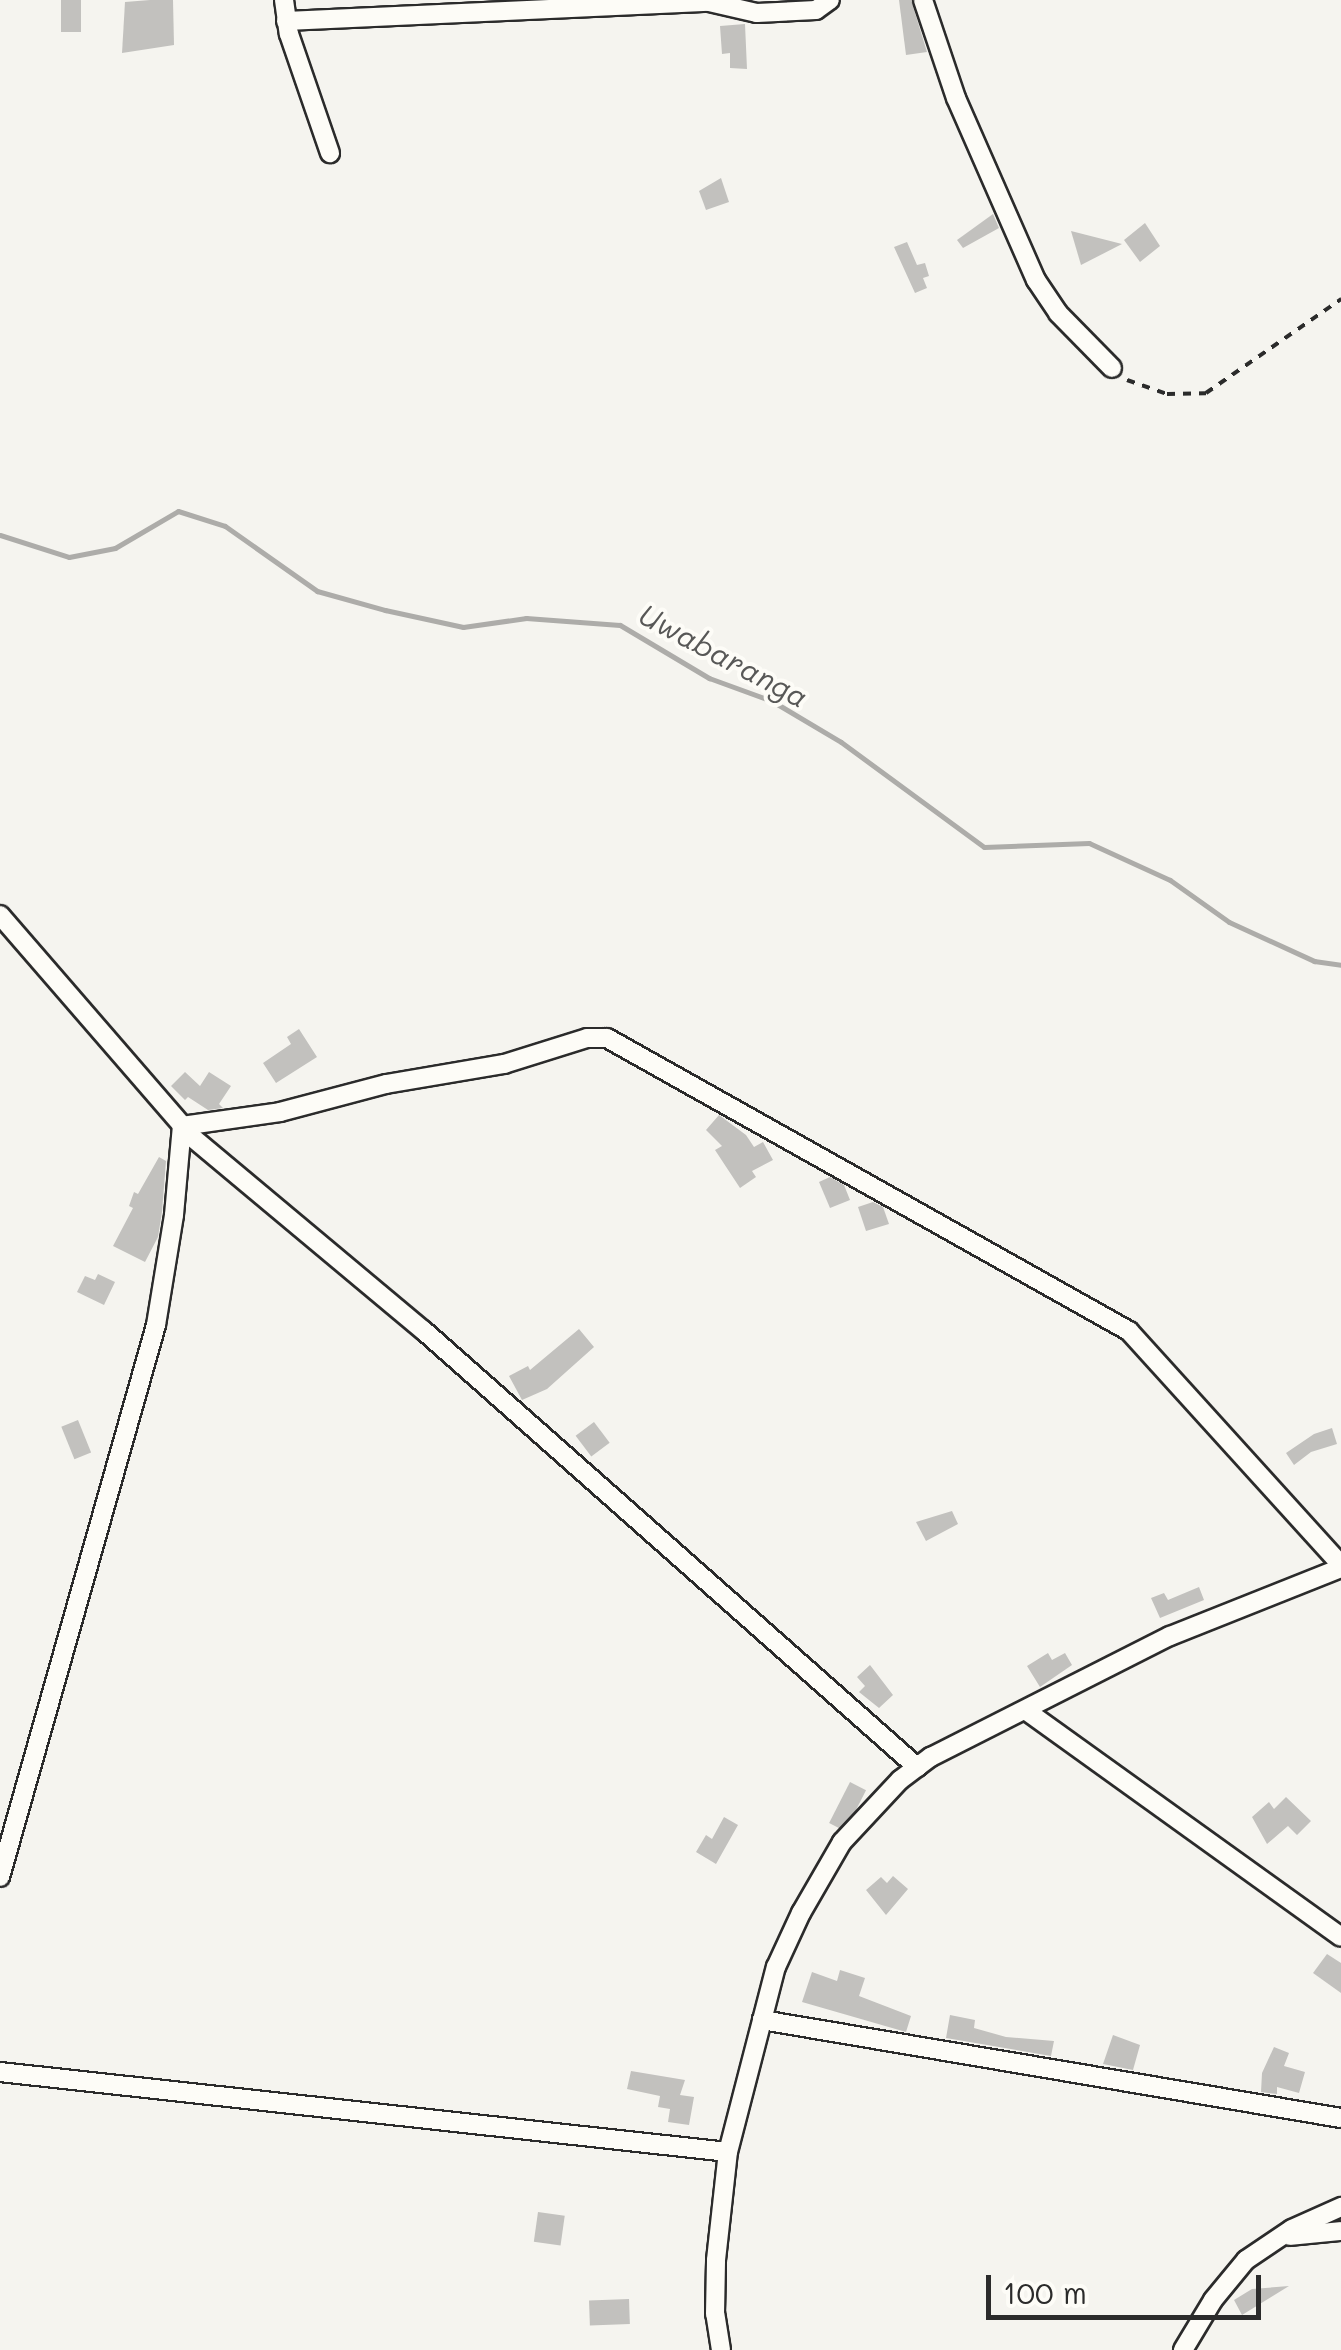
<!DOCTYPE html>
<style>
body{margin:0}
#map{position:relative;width:1341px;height:2350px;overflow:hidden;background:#f5f4ef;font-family:Mali,sans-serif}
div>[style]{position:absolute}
.stream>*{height:5px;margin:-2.5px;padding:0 2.5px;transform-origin:2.5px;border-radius:2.5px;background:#adaca9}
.building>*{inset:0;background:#c2c1be;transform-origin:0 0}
.path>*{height:4px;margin-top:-2px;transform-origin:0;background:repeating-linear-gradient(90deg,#2b2b2b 0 8px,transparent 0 16px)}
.roads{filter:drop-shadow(2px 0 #2b2b2b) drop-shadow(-2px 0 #2b2b2b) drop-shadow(0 2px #2b2b2b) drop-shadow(0 -2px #2b2b2b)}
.street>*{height:18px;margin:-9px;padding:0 9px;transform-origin:9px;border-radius:9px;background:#fdfcf7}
span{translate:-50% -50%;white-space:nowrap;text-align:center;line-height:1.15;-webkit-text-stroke:8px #fdfcf7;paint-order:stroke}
.water-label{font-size:30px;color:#585857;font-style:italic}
.scale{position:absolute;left:986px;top:2275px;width:275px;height:45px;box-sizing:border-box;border:5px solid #2b2b2b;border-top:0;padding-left:12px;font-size:30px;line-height:35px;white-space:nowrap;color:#2b2b2b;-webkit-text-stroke:8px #fdfcf7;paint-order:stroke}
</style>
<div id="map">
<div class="stream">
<div style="left:0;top:535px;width:72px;rotate:17.7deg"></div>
<div style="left:69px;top:557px;width:47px;rotate:-11.1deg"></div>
<div style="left:115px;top:548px;width:73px;rotate:-30.4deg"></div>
<div style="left:178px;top:511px;width:49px;rotate:17.7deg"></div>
<div style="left:225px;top:526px;width:113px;rotate:35.2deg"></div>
<div style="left:317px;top:591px;width:71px;rotate:15.6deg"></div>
<div style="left:385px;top:610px;width:80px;rotate:12.3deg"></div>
<div style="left:463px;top:627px;width:64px;rotate:-8.1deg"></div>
<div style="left:526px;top:618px;width:94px;rotate:4.3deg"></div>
<div style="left:620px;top:625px;width:104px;rotate:30.8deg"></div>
<div style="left:709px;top:678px;width:67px;rotate:20.1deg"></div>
<div style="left:772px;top:701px;width:80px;rotate:30.7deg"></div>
<div style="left:841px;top:742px;width:177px;rotate:36.3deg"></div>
<div style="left:984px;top:847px;width:105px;rotate:-2.2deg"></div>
<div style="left:1089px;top:843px;width:89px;rotate:24.6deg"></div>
<div style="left:1170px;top:880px;width:72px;rotate:35.4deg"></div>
<div style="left:1229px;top:922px;width:94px;rotate:24.6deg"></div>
<div style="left:1314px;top:961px;width:27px;rotate:8deg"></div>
</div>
<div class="building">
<div style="left:61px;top:0;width:20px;height:32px"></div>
<div style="clip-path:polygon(150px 0,173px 0,174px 45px,122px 53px,125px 2px)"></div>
<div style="clip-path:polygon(899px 0,911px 0,927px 52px,906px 55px)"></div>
<div style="clip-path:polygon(745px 24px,747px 69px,730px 68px,730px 53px,722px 54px,720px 26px)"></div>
<div style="clip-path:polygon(721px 178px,729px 202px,706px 210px,699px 191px)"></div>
<div style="clip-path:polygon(993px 214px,999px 228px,963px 248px,957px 240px)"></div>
<div style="clip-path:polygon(1145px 223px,1160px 246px,1140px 262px,1124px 240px)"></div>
<div style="clip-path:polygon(1071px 231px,1122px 244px,1081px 265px)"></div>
<div style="clip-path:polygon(907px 242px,917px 265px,925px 263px,929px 276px,923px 278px,927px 288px,915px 293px,894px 247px)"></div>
<div style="clip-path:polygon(299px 1029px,317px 1057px,276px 1083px,263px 1063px,291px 1044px,287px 1037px)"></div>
<div style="clip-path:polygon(185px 1072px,200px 1086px,209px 1072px,231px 1086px,219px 1104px,223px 1108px,208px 1110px,188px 1097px,185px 1100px,171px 1086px)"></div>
<div style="clip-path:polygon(719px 1115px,746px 1135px,754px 1147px,763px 1142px,773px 1160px,752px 1171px,756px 1177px,740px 1188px,715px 1150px,722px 1146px,706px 1130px)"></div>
<div style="clip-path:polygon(159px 1157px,166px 1161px,162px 1212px,158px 1237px,145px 1262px,113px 1246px,133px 1208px,129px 1206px,134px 1192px,138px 1194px)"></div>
<div style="clip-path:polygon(830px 1177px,844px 1185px,850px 1200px,830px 1208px,819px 1182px)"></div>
<div style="clip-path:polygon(873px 1202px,883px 1207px,889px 1224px,866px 1231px,858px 1207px)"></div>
<div style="clip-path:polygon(98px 1274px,115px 1282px,104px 1305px,77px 1292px,85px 1276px,95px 1280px)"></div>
<div style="clip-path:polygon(579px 1329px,594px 1347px,547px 1389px,522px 1400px,509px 1376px,528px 1366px,530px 1370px)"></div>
<div style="left:78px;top:1420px;width:35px;height:18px;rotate:68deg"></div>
<div style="left:594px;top:1422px;width:26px;height:23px;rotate:53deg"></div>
<div style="clip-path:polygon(1332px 1428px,1337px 1444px,1311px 1452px,1294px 1465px,1286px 1453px,1314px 1434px)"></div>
<div style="clip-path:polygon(952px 1511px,958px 1524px,926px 1541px,916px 1522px)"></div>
<div style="clip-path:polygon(1199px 1587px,1204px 1600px,1160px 1618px,1151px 1598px,1164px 1593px,1168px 1600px)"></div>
<div style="clip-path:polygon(1048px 1653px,1052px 1660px,1065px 1653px,1072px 1665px,1040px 1687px,1027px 1666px)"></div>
<div style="clip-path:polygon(870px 1665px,893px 1695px,879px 1708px,859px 1692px,865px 1686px,857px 1677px)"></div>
<div style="left:850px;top:1782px;width:18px;height:46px;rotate:27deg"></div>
<div style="clip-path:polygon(1286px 1797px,1311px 1821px,1297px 1835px,1288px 1826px,1267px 1844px,1252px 1817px,1269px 1802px,1274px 1809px)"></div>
<div style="clip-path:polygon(724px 1817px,738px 1825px,716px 1864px,696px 1852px,706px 1835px,712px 1839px)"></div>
<div style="clip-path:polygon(893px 1876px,908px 1889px,886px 1915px,866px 1890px,881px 1877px,887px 1883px)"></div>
<div style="clip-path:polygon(1327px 1954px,1341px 1963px,1341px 1993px,1313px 1973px)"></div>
<div style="clip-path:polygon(840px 1970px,865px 1978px,859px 1996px,911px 2016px,906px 2032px,802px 2002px,812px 1972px,837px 1981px)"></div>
<div style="clip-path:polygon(950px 2015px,975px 2020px,974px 2028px,1006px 2037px,1054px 2041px,1051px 2056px,946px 2038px)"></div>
<div style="clip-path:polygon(1113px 2035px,1140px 2045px,1133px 2070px,1103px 2064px)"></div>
<div style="clip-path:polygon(1274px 2047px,1289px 2053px,1284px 2066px,1305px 2072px,1299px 2093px,1277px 2087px,1277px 2094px,1261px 2092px,1262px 2073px)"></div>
<div style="clip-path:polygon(631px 2071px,685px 2080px,680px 2095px,694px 2097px,689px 2125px,668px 2122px,670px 2109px,658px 2107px,660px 2096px,627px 2089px)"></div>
<div style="left:538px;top:2212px;width:27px;height:30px;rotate:8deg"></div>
<div style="clip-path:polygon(1289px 2286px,1242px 2315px,1234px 2300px,1252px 2289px)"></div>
<div style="left:629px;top:2299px;width:25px;height:40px;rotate:88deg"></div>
</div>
<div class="path">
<div style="left:1127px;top:380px;width:42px;rotate:19.3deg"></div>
<div style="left:1167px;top:394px;width:39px;rotate:-1deg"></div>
<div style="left:1206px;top:393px;width:165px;rotate:-34.8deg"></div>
</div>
<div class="roads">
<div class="street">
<div style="left:284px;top:0;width:34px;rotate:82deg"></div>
<div style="left:289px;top:34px;width:126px;rotate:71deg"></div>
<div style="left:923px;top:0;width:103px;rotate:71.4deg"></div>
<div style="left:956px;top:98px;width:199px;rotate:66.3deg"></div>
<div style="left:1036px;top:280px;width:40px;rotate:56deg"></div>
<div style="left:1058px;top:313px;width:77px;rotate:45.5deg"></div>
<div style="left:286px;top:21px;width:423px;rotate:-2.6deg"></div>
<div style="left:709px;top:2px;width:49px;rotate:12.9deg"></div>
<div style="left:757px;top:13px;width:59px;rotate:-2.9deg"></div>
<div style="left:816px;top:10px;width:17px;rotate:-36deg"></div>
<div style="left:0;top:915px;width:295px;rotate:49.1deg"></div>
<div style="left:193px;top:1138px;width:300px;rotate:39.9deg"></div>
<div style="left:423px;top:1330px;width:660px;rotate:41.5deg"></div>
<div style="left:1028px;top:1712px;width:385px;rotate:35.7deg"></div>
<div style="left:0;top:1877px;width:574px;rotate:-74.22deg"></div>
<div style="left:156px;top:1325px;width:111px;rotate:-80.7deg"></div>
<div style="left:174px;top:1215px;width:89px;rotate:-84.9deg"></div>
<div style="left:182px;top:1126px;width:99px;rotate:-8.1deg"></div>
<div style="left:280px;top:1112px;width:110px;rotate:-14.8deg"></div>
<div style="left:386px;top:1084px;width:120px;rotate:-9.6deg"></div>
<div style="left:504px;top:1064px;width:87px;rotate:-17.4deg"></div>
<div style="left:587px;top:1038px;width:20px"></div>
<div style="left:607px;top:1038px;width:599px;rotate:29.31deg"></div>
<div style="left:1129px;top:1331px;width:316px;rotate:47.8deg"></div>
<div style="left:762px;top:2020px;width:587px;rotate:9.61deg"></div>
<div style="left:0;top:2072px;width:732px;rotate:6.27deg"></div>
<div style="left:1290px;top:2236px;width:51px;rotate:-5.6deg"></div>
<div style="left:721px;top:2350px;width:36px;rotate:-99deg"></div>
<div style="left:715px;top:2314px;width:54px;rotate:-88.9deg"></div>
<div style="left:716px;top:2260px;width:109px;rotate:-83.7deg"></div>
<div style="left:728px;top:2152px;width:191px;rotate:-75.5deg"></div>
<div style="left:776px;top:1967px;width:60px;rotate:-65.2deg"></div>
<div style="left:801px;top:1913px;width:82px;rotate:-60deg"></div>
<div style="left:842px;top:1842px;width:85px;rotate:-46.9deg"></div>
<div style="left:900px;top:1780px;width:39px;rotate:-37deg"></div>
<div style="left:931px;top:1757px;width:268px;rotate:-26.9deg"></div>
<div style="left:1170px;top:1636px;width:184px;rotate:-21.7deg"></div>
<div style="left:1183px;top:2350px;width:58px;rotate:-59deg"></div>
<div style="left:1213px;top:2300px;width:52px;rotate:-50.5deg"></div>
<div style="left:1246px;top:2260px;width:55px;rotate:-34deg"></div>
<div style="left:1292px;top:2229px;width:54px;rotate:-24.2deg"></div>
</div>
</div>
<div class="water-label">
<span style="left:724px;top:655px;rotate:28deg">Uwabaranga</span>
</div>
<div class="scale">100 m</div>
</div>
